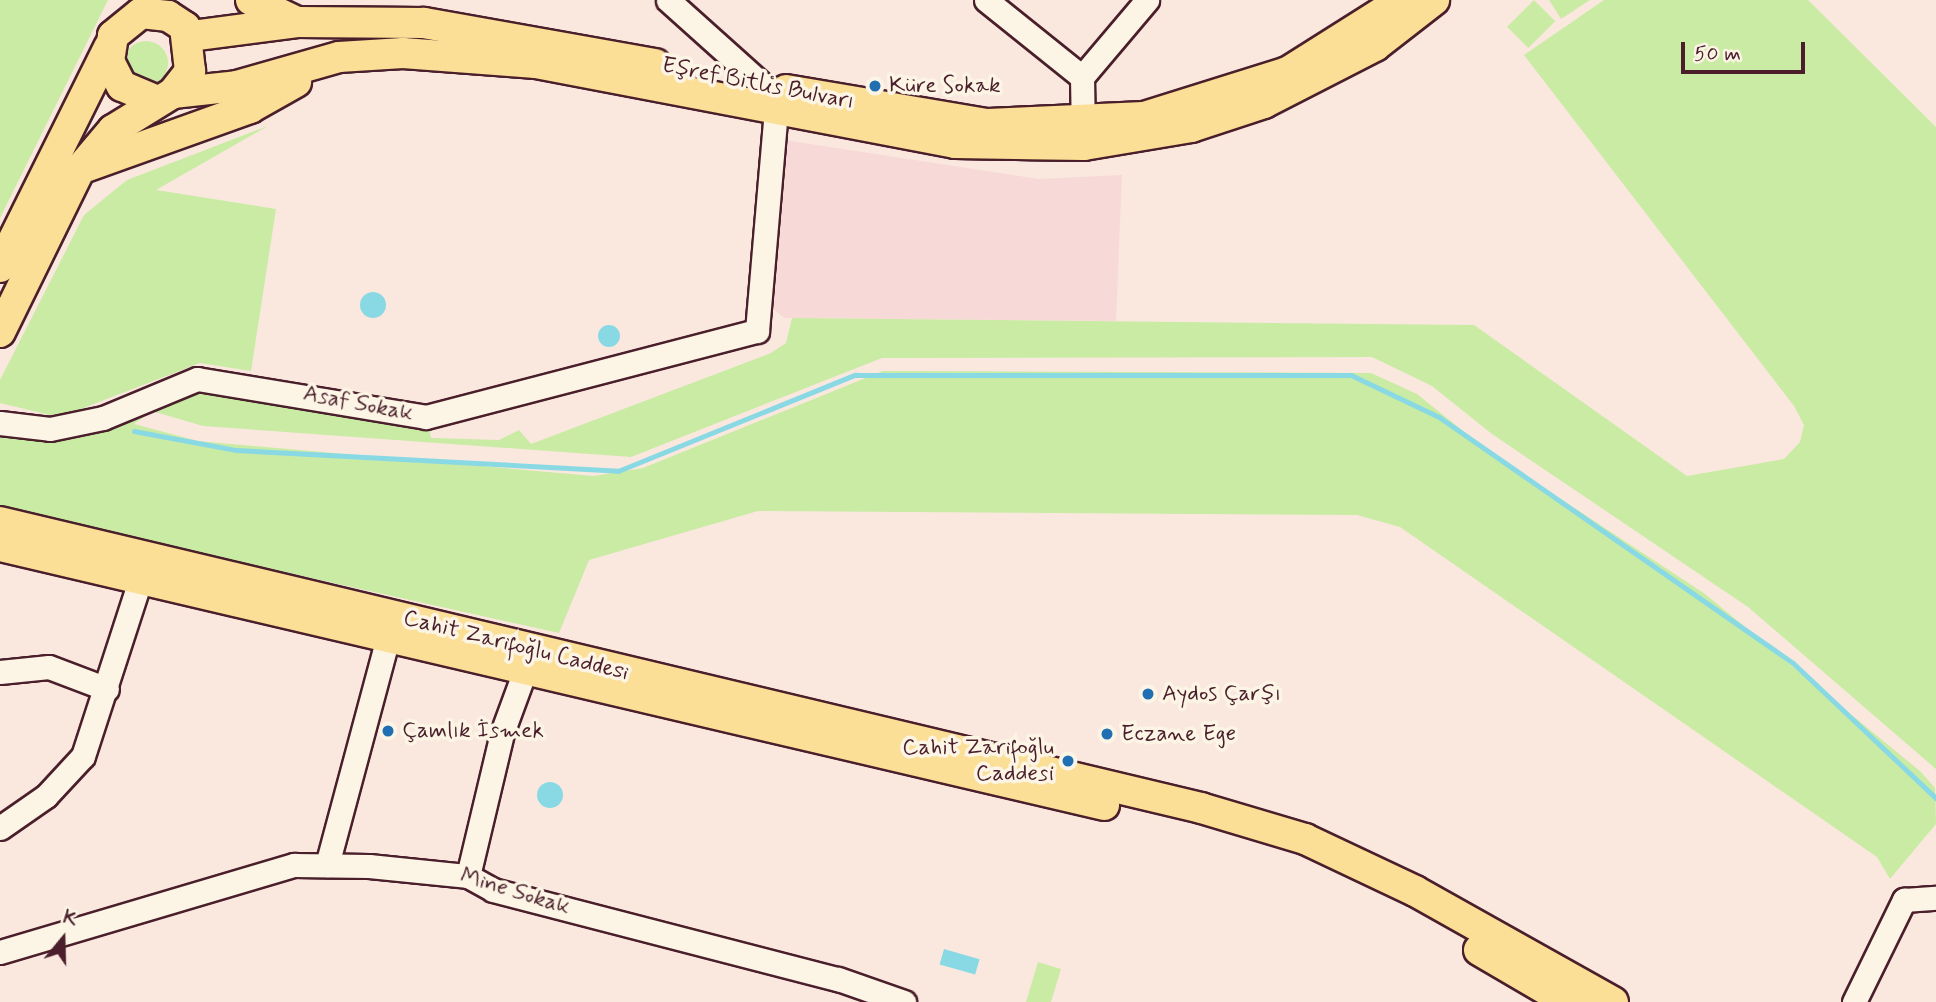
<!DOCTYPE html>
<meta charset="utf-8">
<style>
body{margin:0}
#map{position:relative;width:1936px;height:1002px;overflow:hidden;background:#fae8df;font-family:Mynerve,sans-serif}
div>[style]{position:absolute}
.built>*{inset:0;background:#f7d9d8}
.green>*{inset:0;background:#c9eba4;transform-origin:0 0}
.round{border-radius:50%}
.water>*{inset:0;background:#89d9e4;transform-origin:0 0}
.stream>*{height:5px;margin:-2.5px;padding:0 2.5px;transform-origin:2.5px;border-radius:2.5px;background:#89d9e4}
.roads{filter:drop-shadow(2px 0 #4a1f2b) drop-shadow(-2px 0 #4a1f2b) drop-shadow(0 2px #4a1f2b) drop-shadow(0 -2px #4a1f2b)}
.minor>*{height:23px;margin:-11.5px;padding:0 11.5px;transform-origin:11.5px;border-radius:11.5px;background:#fcf5e5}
.major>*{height:30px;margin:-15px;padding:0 15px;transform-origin:15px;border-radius:15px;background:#fbdf96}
.dots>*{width:19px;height:19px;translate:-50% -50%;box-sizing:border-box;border:4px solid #fcf5e5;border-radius:50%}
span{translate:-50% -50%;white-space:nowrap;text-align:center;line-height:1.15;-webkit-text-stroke:7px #fcf5e5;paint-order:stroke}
.street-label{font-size:23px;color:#4a1f2b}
.poi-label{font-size:23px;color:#4a1f2b}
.left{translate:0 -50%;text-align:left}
.right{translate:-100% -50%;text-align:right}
.north{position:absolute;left:28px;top:904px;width:70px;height:70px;-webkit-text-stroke:5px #fcf5e5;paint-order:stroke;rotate:19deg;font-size:19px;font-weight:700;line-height:28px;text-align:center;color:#4a1f2b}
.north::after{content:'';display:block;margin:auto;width:24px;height:32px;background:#4a1f2b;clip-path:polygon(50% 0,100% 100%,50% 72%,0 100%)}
.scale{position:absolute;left:1681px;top:42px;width:124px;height:32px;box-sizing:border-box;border:4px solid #4a1f2b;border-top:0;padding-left:9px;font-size:21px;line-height:24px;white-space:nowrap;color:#4a1f2b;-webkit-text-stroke:5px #fcf5e5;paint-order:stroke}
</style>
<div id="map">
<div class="built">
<div style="clip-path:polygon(784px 140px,1039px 179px,1122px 175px,1116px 321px,784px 318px,766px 303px)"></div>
</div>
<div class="green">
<div style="clip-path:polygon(0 0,108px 0,0 218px)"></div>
<div style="left:1534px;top:0;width:30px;height:38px;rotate:45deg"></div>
<div style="clip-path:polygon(1549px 0,1590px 0,1561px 19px)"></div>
<div style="clip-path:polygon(1604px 0,1808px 0,1936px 127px,1936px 769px,1748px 607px,1492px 434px,1432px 386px,1372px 357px,882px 358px,631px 457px,203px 426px,152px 411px,134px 424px,198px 441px,594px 476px,643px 468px,883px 371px,1371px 373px,1417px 394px,1488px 451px,1705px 594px,1921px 772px,1935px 788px,1936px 824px,1890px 879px,1877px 857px,1400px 527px,1357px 515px,758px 511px,589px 560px,559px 633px,0 509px,0 436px,55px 442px,211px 387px,428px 421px,431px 438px,499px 440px,519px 430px,531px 444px,771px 353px,786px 343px,792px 318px,1474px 325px,1687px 476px,1784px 459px,1800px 442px,1804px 425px,1794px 406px,1524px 55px)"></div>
<div class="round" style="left:124px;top:41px;width:44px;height:44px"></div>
<div style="clip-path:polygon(268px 126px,156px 190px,276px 209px,251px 371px,200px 363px,73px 412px,50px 415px,0 403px,0 380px,84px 215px,127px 180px)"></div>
<div style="clip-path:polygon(1038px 962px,1061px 969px,1051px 1002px,1026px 1002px)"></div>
</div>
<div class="water">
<div class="round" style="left:360px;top:292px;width:26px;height:26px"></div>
<div class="round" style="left:598px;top:325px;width:22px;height:22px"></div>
<div class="round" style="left:537px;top:782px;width:26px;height:26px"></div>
<div style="left:944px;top:949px;width:37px;height:16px;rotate:16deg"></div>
</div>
<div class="stream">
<div style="left:134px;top:431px;width:104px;rotate:10.6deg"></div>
<div style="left:236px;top:450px;width:383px;rotate:3.1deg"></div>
<div style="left:618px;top:471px;width:256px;rotate:-22.1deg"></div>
<div style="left:855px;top:375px;width:496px"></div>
<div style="left:1351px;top:375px;width:98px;rotate:25.5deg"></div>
<div style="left:1439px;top:417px;width:431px;rotate:34.8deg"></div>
<div style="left:1793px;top:663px;width:197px;rotate:43.4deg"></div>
</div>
<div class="roads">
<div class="minor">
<div style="left:668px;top:0;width:129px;rotate:41.9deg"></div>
<div style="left:986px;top:0;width:123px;rotate:38.7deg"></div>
<div style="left:1083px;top:134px;width:57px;rotate:-91deg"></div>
<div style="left:1082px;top:77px;width:101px;rotate:-49.8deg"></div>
<div style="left:0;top:423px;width:50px;rotate:6.8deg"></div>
<div style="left:50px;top:429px;width:54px;rotate:-11.7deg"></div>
<div style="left:103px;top:418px;width:102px;rotate:-22.5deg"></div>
<div style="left:197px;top:379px;width:232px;rotate:9.4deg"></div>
<div style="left:426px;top:417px;width:342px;rotate:-14.6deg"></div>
<div style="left:757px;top:331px;width:224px;rotate:-85.1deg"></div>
<div style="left:0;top:672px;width:49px;rotate:-5.8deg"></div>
<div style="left:49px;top:667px;width:62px;rotate:20.8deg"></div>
<div style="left:0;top:828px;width:56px;rotate:-34.8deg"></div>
<div style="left:46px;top:796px;width:54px;rotate:-47.2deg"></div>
<div style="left:83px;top:756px;width:201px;rotate:-72deg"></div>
<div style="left:327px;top:865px;width:252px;rotate:-75deg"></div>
<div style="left:468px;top:876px;width:147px;rotate:-76.6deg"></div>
<div style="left:502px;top:733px;width:84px;rotate:-69.8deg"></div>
<div style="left:0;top:952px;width:307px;rotate:-16.5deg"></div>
<div style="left:294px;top:865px;width:75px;rotate:0.8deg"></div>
<div style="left:369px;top:866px;width:100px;rotate:5.8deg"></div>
<div style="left:468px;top:876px;width:29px;rotate:29deg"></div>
<div style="left:493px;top:890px;width:356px;rotate:14.5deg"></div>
<div style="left:838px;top:979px;width:70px;rotate:19.2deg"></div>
<div style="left:1854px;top:1002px;width:114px;rotate:-63.9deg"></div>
<div style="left:1904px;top:900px;width:32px;rotate:-4deg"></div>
</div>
<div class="major">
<div style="left:251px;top:0;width:51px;rotate:25.6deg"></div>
<div style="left:191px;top:36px;width:107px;rotate:-7.5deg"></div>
<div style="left:297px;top:22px;width:127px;rotate:0.5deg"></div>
<div style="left:424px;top:23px;width:235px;rotate:10.1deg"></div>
<div style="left:786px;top:90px;width:205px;rotate:9.6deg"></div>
<div style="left:988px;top:124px;width:156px;rotate:-2.6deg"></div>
<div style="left:1144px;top:117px;width:151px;rotate:-17.4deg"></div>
<div style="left:1288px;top:72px;width:135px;rotate:-32.3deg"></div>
<div style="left:173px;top:93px;width:64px;rotate:-6.2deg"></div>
<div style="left:237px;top:86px;width:106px;rotate:-15.9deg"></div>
<div style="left:339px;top:57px;width:64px;rotate:-3.6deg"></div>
<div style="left:403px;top:53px;width:133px;rotate:4.3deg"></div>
<div style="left:536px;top:63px;width:427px;rotate:10.8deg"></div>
<div style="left:955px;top:143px;width:129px;rotate:0.9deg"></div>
<div style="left:1084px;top:145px;width:109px;rotate:-9.5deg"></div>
<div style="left:1191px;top:127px;width:77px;rotate:-18.2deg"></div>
<div style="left:1264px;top:103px;width:125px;rotate:-27.2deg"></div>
<div style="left:1375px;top:46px;width:75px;rotate:-37.9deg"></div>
<div style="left:80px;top:169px;width:181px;rotate:-19.7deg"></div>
<div style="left:250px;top:108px;width:53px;rotate:-29.5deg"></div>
<div style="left:0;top:267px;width:246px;rotate:-63.6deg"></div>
<div style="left:0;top:332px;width:182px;rotate:-63.9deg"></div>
<div style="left:80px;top:169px;width:51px;rotate:-49.8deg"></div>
<div style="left:113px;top:130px;width:70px;rotate:-31.7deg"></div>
<div style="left:173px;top:93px;width:28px;rotate:-52deg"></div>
<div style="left:190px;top:71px;width:44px;rotate:-96.5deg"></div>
<div style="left:185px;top:27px;width:20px;rotate:-147deg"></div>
<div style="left:168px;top:16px;width:27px;rotate:-174deg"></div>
<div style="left:141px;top:13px;width:36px;rotate:141deg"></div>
<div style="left:113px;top:36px;width:25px;rotate:99deg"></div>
<div style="left:109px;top:61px;width:28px;rotate:63deg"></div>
<div style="left:122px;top:86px;width:36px;rotate:23deg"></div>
<div style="left:0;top:522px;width:1235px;rotate:13.39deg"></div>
<div style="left:1201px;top:808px;width:109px;rotate:16.6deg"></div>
<div style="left:1305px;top:839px;width:122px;rotate:25.3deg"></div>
<div style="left:1415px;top:891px;width:227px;rotate:29.3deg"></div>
<div style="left:0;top:546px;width:1134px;rotate:13.2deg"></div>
<div style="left:1479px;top:950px;width:103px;rotate:30.3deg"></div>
</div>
</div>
<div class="dots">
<div style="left:875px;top:86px;background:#1f6fb2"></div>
<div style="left:1148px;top:694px;background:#1f6fb2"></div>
<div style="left:388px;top:731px;background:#1f6fb2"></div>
<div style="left:1107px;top:734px;background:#1f6fb2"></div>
<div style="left:1068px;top:761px;background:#1f6fb2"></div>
</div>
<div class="street-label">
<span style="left:758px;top:84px;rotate:11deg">Eşref Bitlis Bulvarı</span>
<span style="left:358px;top:404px;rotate:11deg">Asaf Sokak</span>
<span style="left:516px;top:646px;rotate:14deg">Cahit Zarifoğlu Caddesi</span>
<span style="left:515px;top:892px;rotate:17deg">Mine Sokak</span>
</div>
<div class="poi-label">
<span class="left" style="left:889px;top:86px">Küre Sokak</span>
<span class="left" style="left:1162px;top:694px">Aydos Çarşı</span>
<span class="left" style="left:402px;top:731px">Çamlık İsmek</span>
<span class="left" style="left:1121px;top:734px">Eczane Ege</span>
<span class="right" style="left:1054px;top:761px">Cahit Zarifoğlu<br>Caddesi</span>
</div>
<div class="north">K</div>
<div class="scale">50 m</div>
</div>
